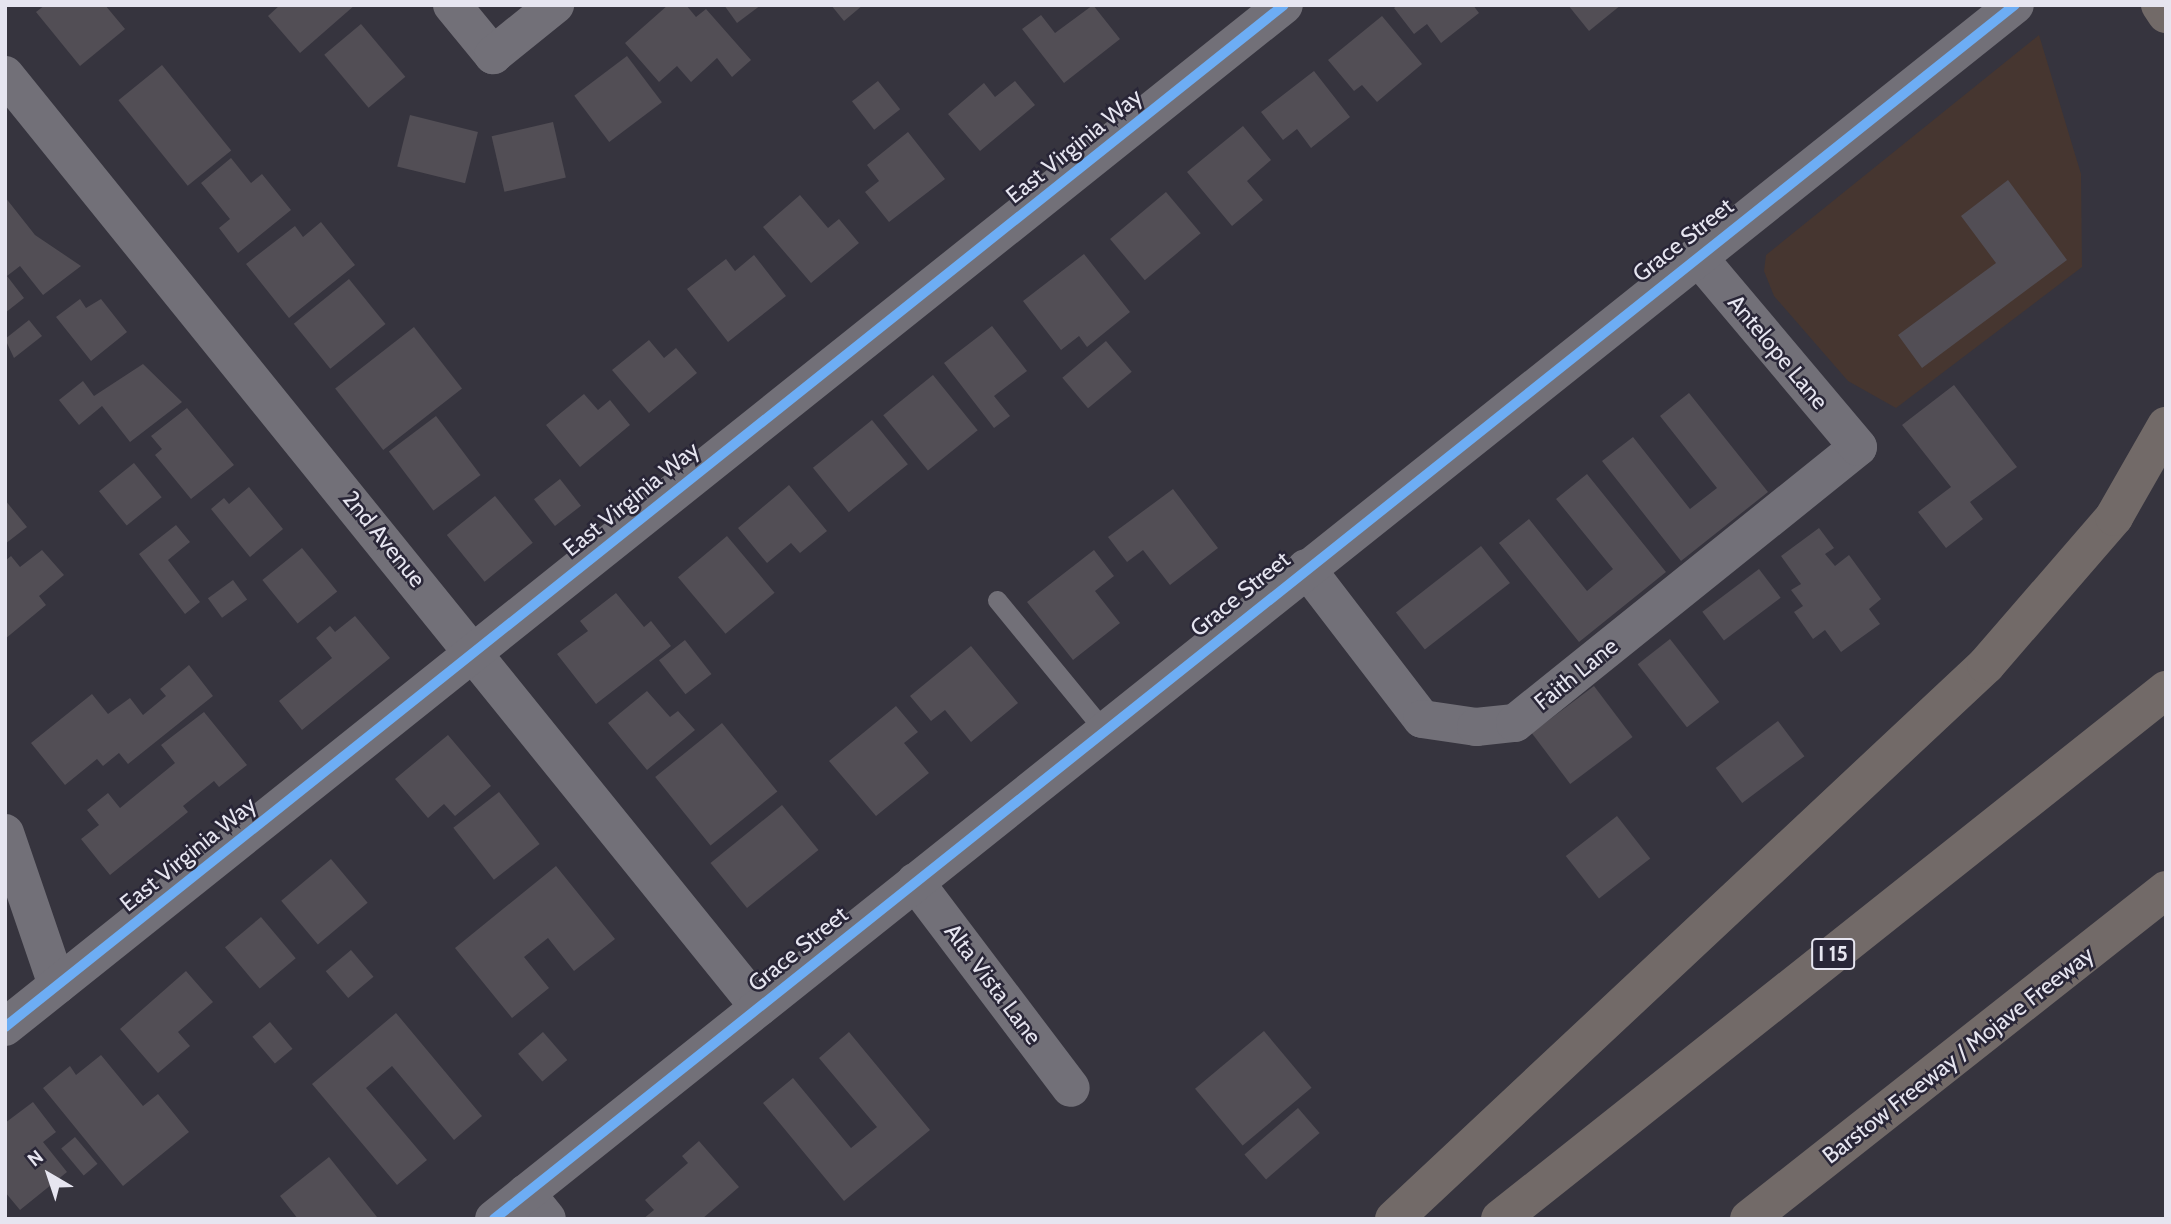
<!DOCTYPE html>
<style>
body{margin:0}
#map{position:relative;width:2171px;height:1224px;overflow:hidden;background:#36343e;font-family:Cabin,sans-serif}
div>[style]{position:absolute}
.commercial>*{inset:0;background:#463630}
.building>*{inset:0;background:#524e55;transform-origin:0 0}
.service>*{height:19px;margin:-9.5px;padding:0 9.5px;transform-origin:9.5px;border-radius:9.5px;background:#727078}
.minor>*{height:38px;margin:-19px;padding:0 19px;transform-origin:19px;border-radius:19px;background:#727078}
.motorway>*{height:38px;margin:-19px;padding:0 19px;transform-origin:19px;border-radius:19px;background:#726a68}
.cycleway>*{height:10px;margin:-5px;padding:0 5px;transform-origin:5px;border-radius:5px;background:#6dadf4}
span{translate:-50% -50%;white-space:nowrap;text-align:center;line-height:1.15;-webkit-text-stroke:5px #292637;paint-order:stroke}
.shield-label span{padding:2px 5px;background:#292637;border:2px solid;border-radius:5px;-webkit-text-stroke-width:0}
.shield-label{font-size:21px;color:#e6e5f0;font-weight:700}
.street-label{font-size:23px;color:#e6e5f0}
.frame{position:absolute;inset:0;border:7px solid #e6e5f0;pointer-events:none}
.north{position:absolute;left:14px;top:1140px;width:70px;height:70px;-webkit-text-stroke:5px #292637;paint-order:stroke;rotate:321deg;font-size:19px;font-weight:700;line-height:28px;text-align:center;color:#e6e5f0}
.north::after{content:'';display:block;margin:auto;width:24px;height:32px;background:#e6e5f0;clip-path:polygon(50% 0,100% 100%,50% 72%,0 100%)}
</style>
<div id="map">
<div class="commercial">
<div style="clip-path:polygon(2039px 35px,2081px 174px,2082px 267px,1896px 408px,1848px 381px,1774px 296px,1764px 271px,1766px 255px)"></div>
</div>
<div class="building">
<div style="clip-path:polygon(45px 5px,105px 5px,125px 29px,80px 66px,36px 12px)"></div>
<div style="clip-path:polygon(280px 5px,355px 5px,300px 53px,268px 16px)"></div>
<div style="clip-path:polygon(668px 5px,686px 5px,696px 17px,706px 9px,751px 60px,732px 77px,717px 58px,691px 82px,677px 66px,659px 82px,625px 43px)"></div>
<div style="clip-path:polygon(724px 5px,761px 5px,737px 23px)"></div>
<div style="clip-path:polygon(831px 5px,863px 5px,844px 21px)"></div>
<div style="clip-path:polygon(1093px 5px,1120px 39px,1064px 83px,1022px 29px,1041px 15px,1055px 33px)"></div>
<div style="clip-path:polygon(1398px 5px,1473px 5px,1479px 13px,1441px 43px,1427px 24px,1414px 34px,1394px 8px)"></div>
<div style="clip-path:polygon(1568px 5px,1621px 5px,1589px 31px)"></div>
<div style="clip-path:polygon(1382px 16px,1422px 64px,1377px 102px,1362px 85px,1354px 91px,1328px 60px)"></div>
<div style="left:361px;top:24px;width:69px;height:48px;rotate:50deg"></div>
<div style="left:627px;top:56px;width:58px;height:66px;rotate:53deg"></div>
<div style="left:162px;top:65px;width:110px;height:56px;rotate:51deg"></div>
<div style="clip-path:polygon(1314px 71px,1350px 117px,1311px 148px,1297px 129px,1283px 140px,1261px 112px)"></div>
<div style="left:878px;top:81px;width:36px;height:33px;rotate:52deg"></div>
<div style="clip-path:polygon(1015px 81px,1035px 105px,980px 151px,948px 114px,984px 83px,995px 97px)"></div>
<div style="left:410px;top:115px;width:70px;height:53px;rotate:14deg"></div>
<div style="left:553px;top:122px;width:57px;height:63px;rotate:77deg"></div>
<div style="clip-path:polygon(1243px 126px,1271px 160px,1247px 181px,1263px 200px,1232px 226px,1187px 172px)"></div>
<div style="clip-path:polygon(908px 132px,945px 179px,889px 222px,865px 192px,879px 181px,867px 165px)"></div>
<div style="clip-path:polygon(231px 158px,251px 183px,262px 174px,291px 210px,238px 253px,219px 228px,230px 219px,201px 183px)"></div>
<div style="clip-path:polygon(2008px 180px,2067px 260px,1922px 368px,1898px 335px,1996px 263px,1961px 216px)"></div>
<div style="left:1166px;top:192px;width:54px;height:73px;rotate:50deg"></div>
<div style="clip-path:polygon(800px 195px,828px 228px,839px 219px,859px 243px,811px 283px,763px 227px)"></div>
<div style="clip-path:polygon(5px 197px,35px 235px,81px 266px,43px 295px,20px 266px,7px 276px,24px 298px,5px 313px)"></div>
<div style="clip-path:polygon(321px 222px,355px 265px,289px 318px,246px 264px,295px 226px,303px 237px)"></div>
<div style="clip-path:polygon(1084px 254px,1130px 312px,1087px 347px,1079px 336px,1061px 350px,1023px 301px)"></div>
<div style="clip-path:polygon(754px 255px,786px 296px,728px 342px,687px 289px,726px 259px,735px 271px)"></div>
<div style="left:349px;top:279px;width:58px;height:71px;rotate:51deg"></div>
<div style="clip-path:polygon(80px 299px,86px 308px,101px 299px,127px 332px,91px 361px,56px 317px)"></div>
<div style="clip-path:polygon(29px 320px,42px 336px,14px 358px,5px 339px)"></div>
<div style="clip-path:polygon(992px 326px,1027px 371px,994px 396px,1010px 416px,994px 428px,944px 363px)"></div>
<div style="left:414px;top:327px;width:78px;height:100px;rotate:52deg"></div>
<div style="clip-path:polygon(649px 340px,664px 358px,676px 348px,697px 373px,649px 413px,612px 370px)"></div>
<div style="left:1106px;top:341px;width:40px;height:57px;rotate:50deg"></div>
<div style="clip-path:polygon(143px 364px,182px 402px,130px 442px,102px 406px,79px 425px,59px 400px,83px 381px,94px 396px)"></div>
<div style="left:933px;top:375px;width:71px;height:64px;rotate:51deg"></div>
<div style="clip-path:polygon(1954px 385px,2017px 467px,1970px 502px,1983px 519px,1946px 548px,1918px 512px,1951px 487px,1902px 425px)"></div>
<div style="clip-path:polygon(1689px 393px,1768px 492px,1681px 561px,1602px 461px,1633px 437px,1690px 509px,1717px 488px,1660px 416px)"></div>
<div style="clip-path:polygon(584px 394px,598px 410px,610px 400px,630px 425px,580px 467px,546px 425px)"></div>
<div style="clip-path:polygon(187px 408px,234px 465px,191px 499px,155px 455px,162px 449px,151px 436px)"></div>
<div style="left:436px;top:416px;width:74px;height:59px;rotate:53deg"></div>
<div style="left:872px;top:420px;width:57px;height:76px;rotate:51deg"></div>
<div style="left:134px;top:463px;width:44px;height:45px;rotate:51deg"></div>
<div style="clip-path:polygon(1587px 474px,1666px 572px,1579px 642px,1499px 543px,1529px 519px,1587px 591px,1613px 569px,1556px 499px)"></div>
<div style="left:560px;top:479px;width:34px;height:33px;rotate:52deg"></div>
<div style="clip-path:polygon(789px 485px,827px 531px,800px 553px,791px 543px,767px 563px,738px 528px)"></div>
<div style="clip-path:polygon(249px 487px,283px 529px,250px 557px,211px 509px,224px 498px,229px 504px)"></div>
<div style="clip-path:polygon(1173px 489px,1218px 548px,1170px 585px,1143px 550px,1127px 562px,1108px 537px)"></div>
<div style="left:495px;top:496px;width:60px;height:62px;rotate:51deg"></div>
<div style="clip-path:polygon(5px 500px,27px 527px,5px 544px)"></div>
<div style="clip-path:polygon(176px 525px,190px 542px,168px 560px,200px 602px,185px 614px,139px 554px)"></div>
<div style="clip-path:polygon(1819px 528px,1834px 548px,1825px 554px,1835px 566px,1849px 555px,1881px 599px,1869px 609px,1880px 624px,1841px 652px,1825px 630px,1813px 639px,1794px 612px,1803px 606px,1791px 590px,1801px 584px,1781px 556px)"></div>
<div style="left:727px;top:536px;width:74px;height:64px;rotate:50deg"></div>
<div style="left:1481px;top:546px;width:47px;height:108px;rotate:52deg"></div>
<div style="left:302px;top:548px;width:56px;height:51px;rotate:51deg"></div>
<div style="clip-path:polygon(42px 550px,64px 575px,39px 596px,46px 605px,5px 639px,5px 561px,11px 556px,20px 567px)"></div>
<div style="clip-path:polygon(1094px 550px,1114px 576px,1095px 591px,1120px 623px,1073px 660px,1027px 602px)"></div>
<div style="left:1759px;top:569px;width:36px;height:71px;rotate:53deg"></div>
<div style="left:233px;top:580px;width:24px;height:31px;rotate:54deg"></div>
<div style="clip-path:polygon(616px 593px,644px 627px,651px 621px,671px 646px,596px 704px,557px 654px,588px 631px,580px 621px)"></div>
<div style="clip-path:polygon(355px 616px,390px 658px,302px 730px,279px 701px,332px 658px,316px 638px,330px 626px,335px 632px)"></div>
<div style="left:1670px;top:639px;width:80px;height:41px;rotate:52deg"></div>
<div style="left:685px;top:640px;width:43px;height:33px;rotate:52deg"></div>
<div style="clip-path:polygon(971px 646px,1018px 703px,971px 742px,945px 710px,931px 721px,910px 696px)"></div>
<div style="clip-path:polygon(189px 665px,213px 696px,128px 764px,119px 753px,103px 766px,97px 759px,65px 785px,31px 743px,92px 694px,108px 714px,130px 698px,143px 715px,166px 696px,160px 689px)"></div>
<div style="left:1594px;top:686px;width:64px;height:78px;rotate:53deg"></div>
<div style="clip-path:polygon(647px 691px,670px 717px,678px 711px,695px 730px,647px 770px,608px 723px)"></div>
<div style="clip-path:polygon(896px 706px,918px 732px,904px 743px,929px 773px,876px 816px,829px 761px)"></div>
<div style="clip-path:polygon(204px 712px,247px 765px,219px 787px,214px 781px,183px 806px,188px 812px,110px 875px,81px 839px,99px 825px,87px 810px,108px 793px,120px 808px,175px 763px,161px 745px)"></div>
<div style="left:1778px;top:721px;width:44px;height:78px;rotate:53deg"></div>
<div style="left:722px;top:723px;width:88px;height:86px;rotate:51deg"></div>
<div style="clip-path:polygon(448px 735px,491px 786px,455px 816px,444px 804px,428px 818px,395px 779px)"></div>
<div style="left:499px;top:792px;width:66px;height:58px;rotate:52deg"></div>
<div style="left:782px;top:805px;width:58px;height:92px;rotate:51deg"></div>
<div style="left:1617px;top:816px;width:54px;height:65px;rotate:52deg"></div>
<div style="left:331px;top:859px;width:57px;height:65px;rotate:50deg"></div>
<div style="clip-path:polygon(556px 866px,615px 939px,574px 971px,548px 938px,524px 957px,549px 988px,512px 1018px,455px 948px)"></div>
<div style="left:261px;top:917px;width:54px;height:47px;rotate:50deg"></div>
<div style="left:351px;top:950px;width:35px;height:33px;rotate:50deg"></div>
<div style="clip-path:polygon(186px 971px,213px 1002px,178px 1032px,190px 1046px,158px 1073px,120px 1029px)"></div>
<div style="clip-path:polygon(396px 1013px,482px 1116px,454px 1140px,392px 1066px,366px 1088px,427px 1160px,397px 1185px,312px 1084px)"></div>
<div style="left:270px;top:1022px;width:35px;height:23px;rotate:50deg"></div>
<div style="left:1264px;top:1031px;width:74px;height:90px;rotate:50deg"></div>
<div style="left:543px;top:1032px;width:37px;height:33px;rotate:49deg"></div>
<div style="clip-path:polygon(849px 1032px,930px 1130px,844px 1201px,763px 1103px,793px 1078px,851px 1148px,877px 1127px,819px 1058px)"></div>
<div style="clip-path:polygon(101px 1055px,143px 1106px,158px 1094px,189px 1132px,123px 1186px,43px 1088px,70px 1066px,76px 1075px)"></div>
<div style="clip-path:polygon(33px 1102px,56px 1132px,43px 1142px,67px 1172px,20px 1210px,5px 1192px,5px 1123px)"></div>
<div style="left:1298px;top:1108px;width:33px;height:71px;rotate:49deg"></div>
<div style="left:75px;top:1137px;width:35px;height:18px;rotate:50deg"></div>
<div style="clip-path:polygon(699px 1141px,739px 1187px,702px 1219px,643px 1219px,654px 1210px,645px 1200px,688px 1163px,682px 1156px)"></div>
<div style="clip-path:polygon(329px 1157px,377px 1217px,375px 1219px,298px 1219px,280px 1196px)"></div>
</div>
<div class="service">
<div style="left:997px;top:600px;width:167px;rotate:50.6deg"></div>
</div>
<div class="minor">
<div style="left:452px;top:5px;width:65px;rotate:50.6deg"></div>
<div style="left:493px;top:55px;width:80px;rotate:-38.9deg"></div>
<div style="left:5px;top:75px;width:1199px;rotate:51.03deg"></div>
<div style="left:1306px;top:568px;width:190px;rotate:52.5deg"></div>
<div style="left:1422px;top:719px;width:55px;rotate:8.4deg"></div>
<div style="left:1476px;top:727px;width:39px;rotate:-6deg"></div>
<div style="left:1515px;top:723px;width:440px;rotate:-38.8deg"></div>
<div style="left:1858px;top:447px;width:250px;rotate:-130.1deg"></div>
<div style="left:5px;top:833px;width:161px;rotate:71.1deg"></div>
<div style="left:915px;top:882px;width:258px;rotate:52.9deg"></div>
<div style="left:5px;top:1027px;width:1637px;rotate:-38.63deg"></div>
<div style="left:526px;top:1193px;width:33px;rotate:51deg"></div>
<div style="left:494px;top:1219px;width:1946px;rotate:-38.6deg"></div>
</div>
<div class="motorway">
<div style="left:2160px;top:5px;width:11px;rotate:56deg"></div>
<div style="left:1394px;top:1219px;width:811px;rotate:-43.1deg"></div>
<div style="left:1986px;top:665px;width:196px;rotate:-49.1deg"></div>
<div style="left:2114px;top:517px;width:105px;rotate:-60.3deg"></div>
<div style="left:1500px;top:1219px;width:851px;rotate:-38.46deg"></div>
<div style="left:1749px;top:1219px;width:531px;rotate:-38.27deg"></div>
</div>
<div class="cycleway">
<div style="left:5px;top:1027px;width:1637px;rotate:-38.63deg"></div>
<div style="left:494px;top:1219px;width:1946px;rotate:-38.6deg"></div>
</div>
<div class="shield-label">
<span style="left:1833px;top:954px">I 15</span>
</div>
<div class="street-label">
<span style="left:1074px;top:146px;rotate:-39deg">East Virginia Way</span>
<span style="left:1683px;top:240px;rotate:-38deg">Grace Street</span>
<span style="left:1778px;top:352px;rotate:50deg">Antelope Lane</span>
<span style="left:631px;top:499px;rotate:-39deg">East Virginia Way</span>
<span style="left:384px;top:539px;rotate:51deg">2nd Avenue</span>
<span style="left:1240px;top:594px;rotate:-39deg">Grace Street</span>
<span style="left:1576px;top:674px;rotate:-39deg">Faith Lane</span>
<span style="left:188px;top:854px;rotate:-39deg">East Virginia Way</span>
<span style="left:798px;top:949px;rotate:-39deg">Grace Street</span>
<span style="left:993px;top:984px;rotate:53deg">Alta Vista Lane</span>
<span style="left:1958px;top:1055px;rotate:-38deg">Barstow Freeway / Mojave Freeway</span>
</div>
<div class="frame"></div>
<div class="north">N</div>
</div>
